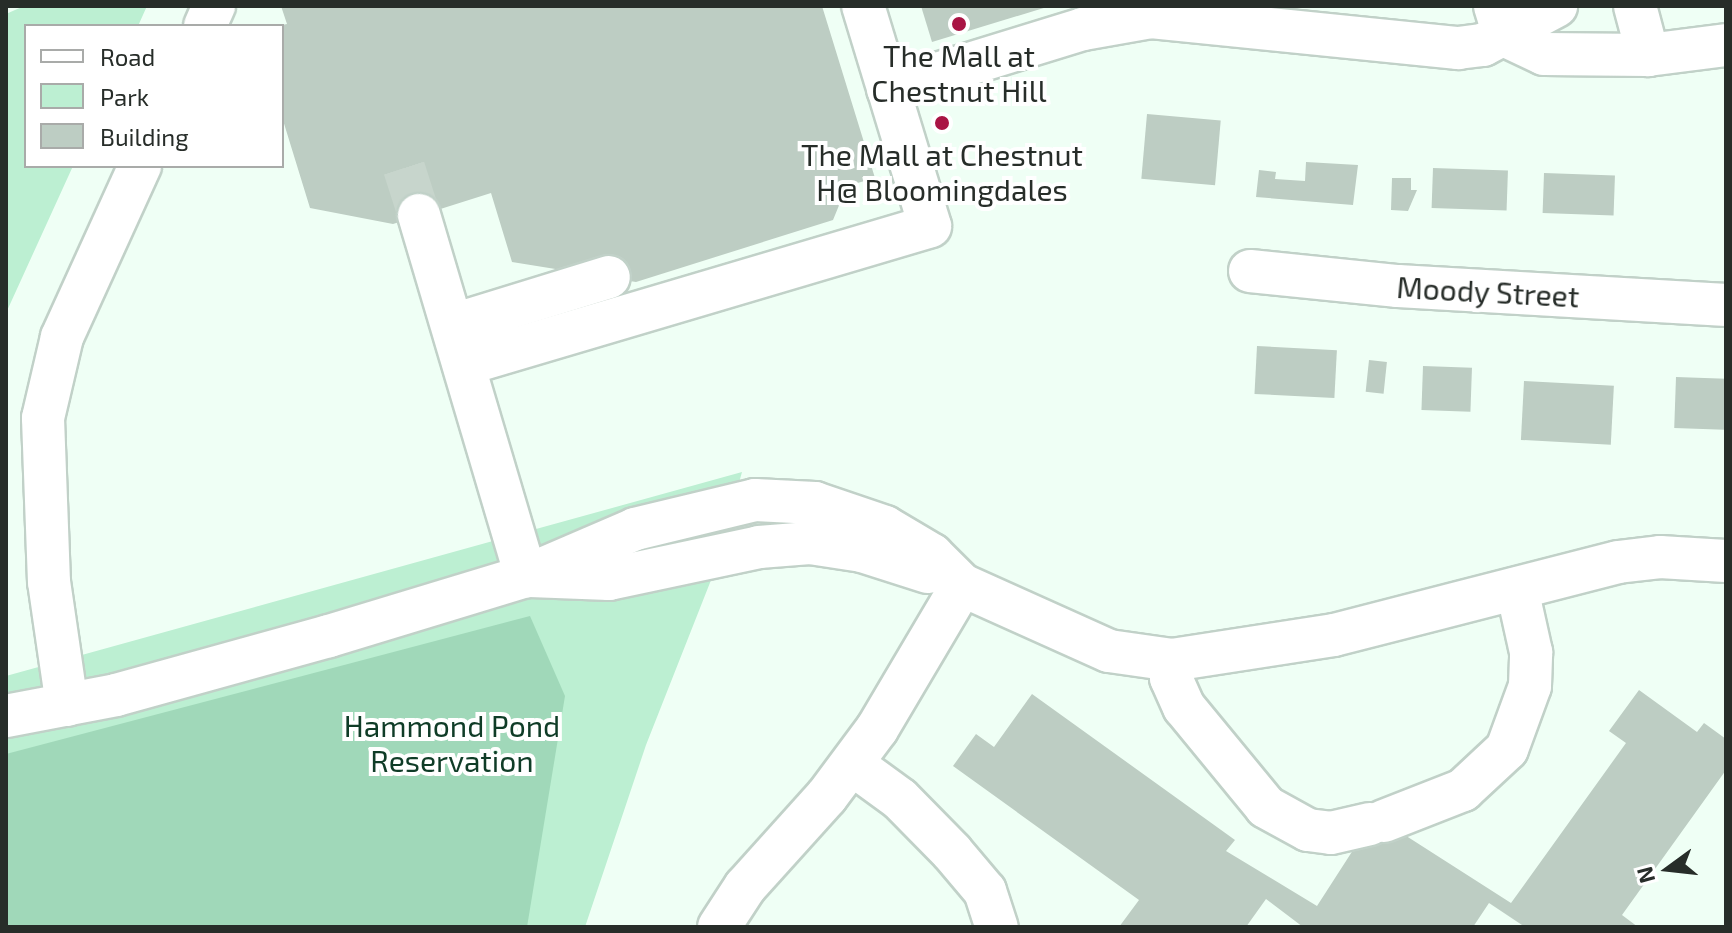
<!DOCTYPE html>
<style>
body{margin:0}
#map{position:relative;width:1732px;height:933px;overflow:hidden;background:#effff5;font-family:"Exo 2",sans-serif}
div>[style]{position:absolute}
.green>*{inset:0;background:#bcefd2}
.forest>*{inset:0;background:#a0d8b9}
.building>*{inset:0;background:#bdcdc3;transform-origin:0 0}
.minor-tunnel>*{height:42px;margin-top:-21px;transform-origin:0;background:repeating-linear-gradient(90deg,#c7d5cc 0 42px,transparent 0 63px)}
.roads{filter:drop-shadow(2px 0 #c1d1c8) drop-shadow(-2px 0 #c1d1c8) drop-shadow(0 2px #c1d1c8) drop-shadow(0 -2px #c1d1c8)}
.minor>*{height:42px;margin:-21px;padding:0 21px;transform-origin:21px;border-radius:21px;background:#fff}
.dots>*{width:22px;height:22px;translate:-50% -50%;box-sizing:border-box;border:4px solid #fff;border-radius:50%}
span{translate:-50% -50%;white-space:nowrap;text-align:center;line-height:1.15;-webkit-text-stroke:8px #fff;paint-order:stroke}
.poi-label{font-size:30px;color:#272d29}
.street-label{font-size:30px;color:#272d29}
.park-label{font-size:30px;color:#0f3c27}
.frame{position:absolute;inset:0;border:8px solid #272d29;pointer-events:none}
.legend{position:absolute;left:24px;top:24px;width:260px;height:144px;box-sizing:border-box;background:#fff;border:2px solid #a9aba9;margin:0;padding:10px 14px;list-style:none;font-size:24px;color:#272d29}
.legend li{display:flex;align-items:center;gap:16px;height:40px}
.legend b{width:40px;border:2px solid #a9aba9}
.north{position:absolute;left:1628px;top:829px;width:80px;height:80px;-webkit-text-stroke:6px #fff;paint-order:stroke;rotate:255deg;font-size:22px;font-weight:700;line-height:32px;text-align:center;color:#272d29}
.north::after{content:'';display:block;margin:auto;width:28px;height:36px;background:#272d29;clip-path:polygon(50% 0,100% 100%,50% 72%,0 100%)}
</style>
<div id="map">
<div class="green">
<div style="clip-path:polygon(24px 6px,147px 6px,138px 26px,26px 26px,26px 166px,73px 166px,6px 313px,6px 14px)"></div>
<div style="clip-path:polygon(742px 472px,715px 570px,646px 745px,585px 927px,6px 927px,6px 676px)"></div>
</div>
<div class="forest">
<div style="clip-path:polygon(530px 616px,565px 696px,527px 927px,6px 927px,6px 754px)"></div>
</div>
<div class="building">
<div style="clip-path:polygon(281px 6px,822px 6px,875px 178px,847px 186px,833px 220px,636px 282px,512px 262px,491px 193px,393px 224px,310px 208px,282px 117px,282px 25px,287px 24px)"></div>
<div style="clip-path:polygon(921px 6px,1047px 6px,1047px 7px,932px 42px)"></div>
<div style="left:1147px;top:114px;width:74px;height:65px;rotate:5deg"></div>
<div style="clip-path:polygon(1306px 162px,1358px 165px,1353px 205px,1256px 197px,1259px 170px,1276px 172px,1275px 179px,1305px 181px)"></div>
<div style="left:1433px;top:168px;width:75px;height:40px;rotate:2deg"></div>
<div style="left:1544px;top:173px;width:71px;height:40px;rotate:2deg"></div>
<div style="clip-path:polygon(1392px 178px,1411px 178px,1411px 190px,1417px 190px,1408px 211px,1391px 210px)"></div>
<div style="left:1257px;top:346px;width:80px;height:48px;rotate:3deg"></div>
<div style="left:1369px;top:360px;width:18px;height:32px;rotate:6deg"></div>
<div style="left:1423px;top:366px;width:49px;height:44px;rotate:2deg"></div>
<div style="left:1676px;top:377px;width:50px;height:51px;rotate:2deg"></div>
<div style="left:1524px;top:381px;width:90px;height:59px;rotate:3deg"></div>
<div style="clip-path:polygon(1639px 690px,1697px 732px,1704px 723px,1726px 739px,1726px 770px,1622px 915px,1638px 927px,1525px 927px,1489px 903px,1473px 927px,1303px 927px,1266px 899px,1246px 927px,1119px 927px,1139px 900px,953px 766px,976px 734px,994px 747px,1032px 694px,1235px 840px,1226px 851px,1317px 906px,1375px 816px,1511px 903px,1626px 743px,1609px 731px)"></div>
</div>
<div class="minor-tunnel">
<div style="left:404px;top:168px;width:49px;rotate:72.3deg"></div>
</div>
<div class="roads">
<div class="minor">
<div style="left:1495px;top:6px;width:30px;rotate:73deg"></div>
<div style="left:1504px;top:35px;width:44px;rotate:25.4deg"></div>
<div style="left:1544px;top:54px;width:104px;rotate:0.6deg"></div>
<div style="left:1648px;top:55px;width:79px;rotate:-7.3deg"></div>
<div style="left:1635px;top:6px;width:51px;rotate:75.1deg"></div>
<div style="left:205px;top:26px;width:22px;rotate:-66deg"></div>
<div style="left:888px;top:89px;width:204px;rotate:-17.1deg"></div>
<div style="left:1083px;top:29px;width:69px;rotate:-10deg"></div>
<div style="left:1151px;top:17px;width:309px;rotate:5.8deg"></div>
<div style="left:1458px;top:48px;width:25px;rotate:-7deg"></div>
<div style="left:1483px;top:45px;width:83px;rotate:-28.1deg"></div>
<div style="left:419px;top:215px;width:377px;rotate:73.5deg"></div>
<div style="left:1250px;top:271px;width:149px;rotate:5.8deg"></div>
<div style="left:1398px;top:286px;width:329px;rotate:3.3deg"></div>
<div style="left:453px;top:325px;width:163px;rotate:-17.1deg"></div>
<div style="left:465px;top:364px;width:485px;rotate:-16.5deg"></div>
<div style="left:930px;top:226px;width:230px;rotate:-106.9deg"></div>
<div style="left:530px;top:576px;width:79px;rotate:2.2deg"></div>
<div style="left:609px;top:579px;width:153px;rotate:-12deg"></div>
<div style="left:759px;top:547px;width:51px;rotate:-4.5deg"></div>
<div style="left:810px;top:543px;width:53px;rotate:8.7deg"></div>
<div style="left:862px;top:551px;width:69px;rotate:17.7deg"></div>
<div style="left:1172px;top:660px;width:18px;rotate:93deg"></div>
<div style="left:1171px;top:678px;width:32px;rotate:66deg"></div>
<div style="left:1184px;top:707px;width:129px;rotate:50.6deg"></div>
<div style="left:1266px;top:807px;width:48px;rotate:28.7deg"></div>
<div style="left:1308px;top:830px;width:23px;rotate:7deg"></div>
<div style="left:1331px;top:833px;width:40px;rotate:-13deg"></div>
<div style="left:67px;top:705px;width:124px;rotate:-98.3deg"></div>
<div style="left:49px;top:582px;width:164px;rotate:-92.1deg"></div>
<div style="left:43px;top:418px;width:83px;rotate:-76.8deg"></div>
<div style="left:62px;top:337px;width:188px;rotate:-65.5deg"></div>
<div style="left:6px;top:716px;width:112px;rotate:-10.8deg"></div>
<div style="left:116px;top:695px;width:221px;rotate:-15.5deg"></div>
<div style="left:329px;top:636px;width:206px;rotate:-16.9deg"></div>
<div style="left:526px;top:576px;width:119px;rotate:-23.3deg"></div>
<div style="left:635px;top:529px;width:123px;rotate:-13.6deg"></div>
<div style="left:755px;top:500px;width:60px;rotate:2.9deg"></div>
<div style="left:815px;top:503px;width:74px;rotate:18.9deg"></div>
<div style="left:885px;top:527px;width:55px;rotate:30.8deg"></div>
<div style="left:932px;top:555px;width:42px;rotate:45deg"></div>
<div style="left:852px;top:764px;width:59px;rotate:36.1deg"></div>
<div style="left:900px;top:799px;width:74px;rotate:45.5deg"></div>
<div style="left:952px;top:852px;width:51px;rotate:49.8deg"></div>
<div style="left:985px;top:891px;width:38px;rotate:72deg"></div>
<div style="left:1384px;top:821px;width:85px;rotate:-21.4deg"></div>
<div style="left:1463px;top:790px;width:60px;rotate:-43deg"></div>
<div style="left:1507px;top:749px;width:67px;rotate:-69.9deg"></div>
<div style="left:1530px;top:686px;width:34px;rotate:-88deg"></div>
<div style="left:1531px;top:652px;width:65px;rotate:-102.5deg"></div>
<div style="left:719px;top:927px;width:48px;rotate:-57deg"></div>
<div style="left:745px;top:887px;width:122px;rotate:-48deg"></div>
<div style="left:827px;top:796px;width:84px;rotate:-53.3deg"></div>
<div style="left:877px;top:729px;width:167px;rotate:-59.4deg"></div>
<div style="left:962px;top:585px;width:161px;rotate:24.2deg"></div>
<div style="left:1109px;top:651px;width:64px;rotate:8.1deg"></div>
<div style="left:1172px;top:660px;width:164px;rotate:-8.8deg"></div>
<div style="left:1334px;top:635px;width:293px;rotate:-14.4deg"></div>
<div style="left:1618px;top:562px;width:42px;rotate:-6.8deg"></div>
<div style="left:1660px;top:557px;width:66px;rotate:3.5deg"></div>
</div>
</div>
<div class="dots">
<div style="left:959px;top:24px;background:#a91444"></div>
<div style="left:942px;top:123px;background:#a91444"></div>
</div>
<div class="poi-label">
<span style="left:959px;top:72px">The Mall at<br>Chestnut Hill</span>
<span style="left:942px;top:171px">The Mall at Chestnut<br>H@ Bloomingdales</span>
</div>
<div class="street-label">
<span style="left:1488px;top:291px;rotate:3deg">Moody Street</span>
</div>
<div class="park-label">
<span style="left:452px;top:742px">Hammond Pond<br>Reservation</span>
</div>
<div class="frame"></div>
<ul class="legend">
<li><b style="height:10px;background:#fff"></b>Road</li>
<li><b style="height:22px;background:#bcefd2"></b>Park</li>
<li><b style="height:22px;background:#bdcdc3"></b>Building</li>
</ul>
<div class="north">N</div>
</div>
